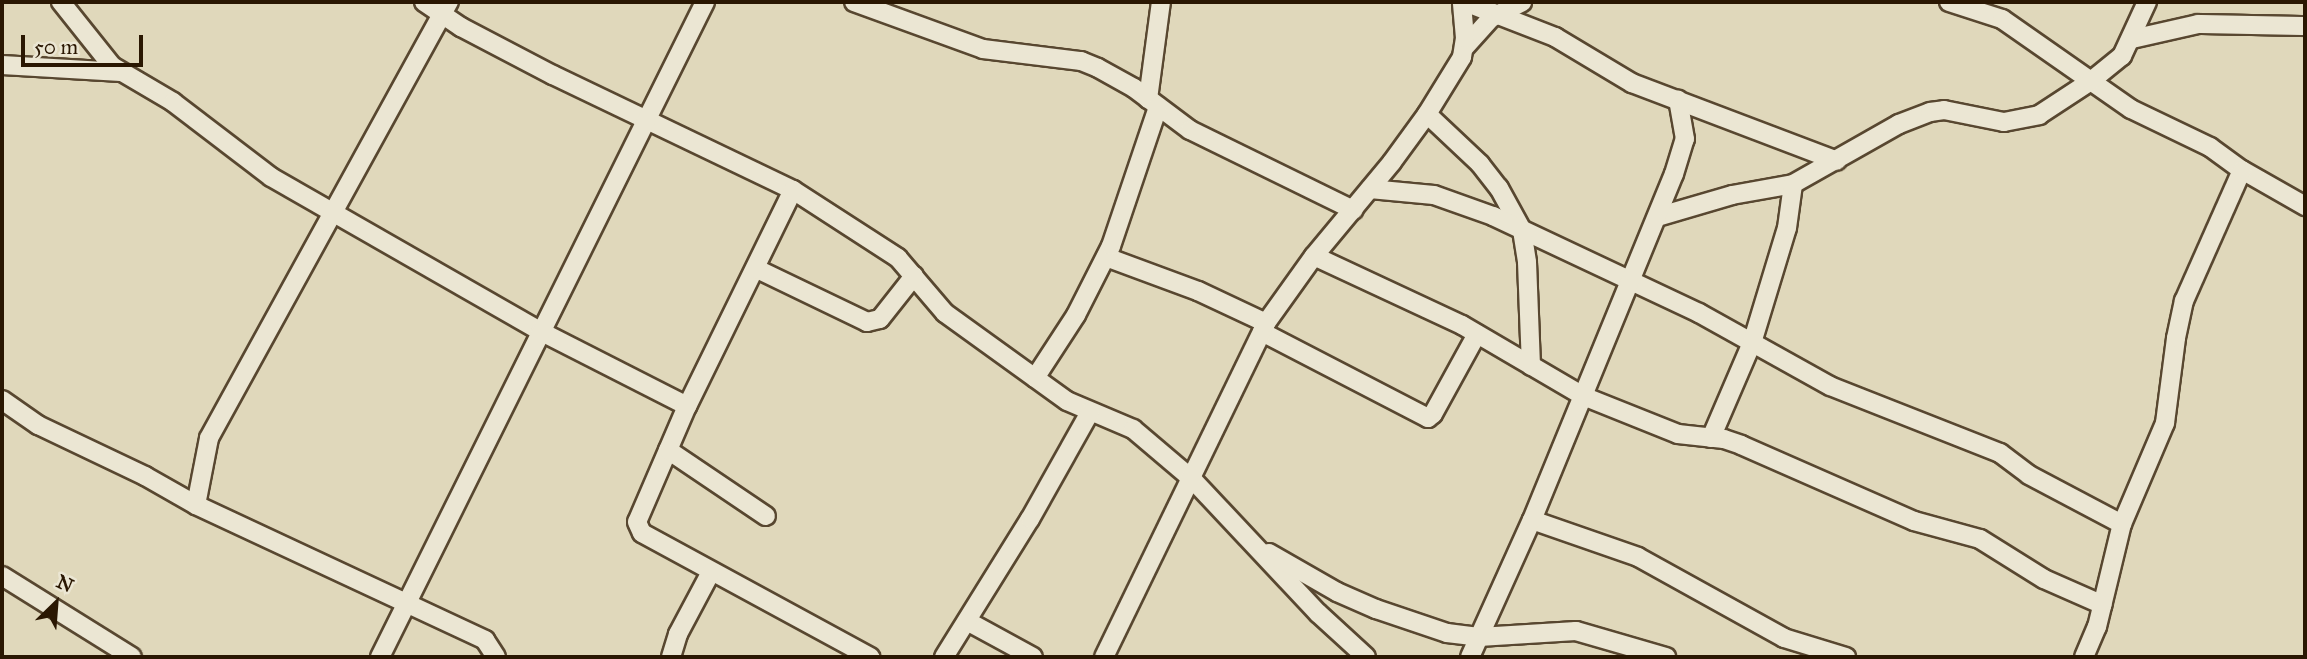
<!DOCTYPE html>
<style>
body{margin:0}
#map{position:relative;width:2307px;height:659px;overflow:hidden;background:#e0d8bb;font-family:"IM FELL Great Primer",serif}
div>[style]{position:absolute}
.roads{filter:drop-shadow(2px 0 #584730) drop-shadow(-2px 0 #584730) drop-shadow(0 2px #584730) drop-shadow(0 -2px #584730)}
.minor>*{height:18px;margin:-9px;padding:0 9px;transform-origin:9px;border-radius:9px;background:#ebe6d3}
span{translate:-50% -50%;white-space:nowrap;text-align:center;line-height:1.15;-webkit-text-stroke:5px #ebe6d3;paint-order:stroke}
.frame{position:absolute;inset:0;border:4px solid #2a1702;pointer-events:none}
.north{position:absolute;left:21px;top:568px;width:70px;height:70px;-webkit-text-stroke:5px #ebe6d3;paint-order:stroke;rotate:25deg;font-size:19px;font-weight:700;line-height:28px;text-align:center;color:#2a1702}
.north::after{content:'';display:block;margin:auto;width:24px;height:32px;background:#2a1702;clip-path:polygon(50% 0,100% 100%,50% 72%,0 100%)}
.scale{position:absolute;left:21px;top:35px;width:122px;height:32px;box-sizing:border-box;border:4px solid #2a1702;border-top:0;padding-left:9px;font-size:21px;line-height:24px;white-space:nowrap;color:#2a1702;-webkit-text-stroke:5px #ebe6d3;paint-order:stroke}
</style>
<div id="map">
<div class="roads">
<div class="minor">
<div style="left:61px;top:2px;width:82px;rotate:51.4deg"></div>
<div style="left:112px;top:66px;width:71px;rotate:30.5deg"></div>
<div style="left:173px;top:102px;width:123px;rotate:37.4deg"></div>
<div style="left:271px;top:177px;width:310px;rotate:29.8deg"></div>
<div style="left:540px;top:331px;width:165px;rotate:27deg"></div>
<div style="left:424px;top:2px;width:45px;rotate:34deg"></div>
<div style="left:461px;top:27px;width:104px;rotate:27.6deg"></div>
<div style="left:553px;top:75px;width:266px;rotate:25.6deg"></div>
<div style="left:793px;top:190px;width:125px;rotate:32.9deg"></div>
<div style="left:898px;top:258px;width:72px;rotate:49.5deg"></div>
<div style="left:945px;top:313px;width:150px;rotate:35.8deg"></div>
<div style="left:1067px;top:401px;width:72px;rotate:23deg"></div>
<div style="left:1133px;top:429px;width:77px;rotate:40.3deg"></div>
<div style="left:1192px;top:479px;width:184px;rotate:46.8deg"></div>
<div style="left:1318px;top:613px;width:65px;rotate:42.5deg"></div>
<div style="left:854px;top:2px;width:137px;rotate:20deg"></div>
<div style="left:983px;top:49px;width:99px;rotate:7deg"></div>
<div style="left:1081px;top:61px;width:18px;rotate:22deg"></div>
<div style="left:1098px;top:68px;width:41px;rotate:29.1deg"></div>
<div style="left:1134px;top:88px;width:70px;rotate:36.9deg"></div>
<div style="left:1190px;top:130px;width:182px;rotate:26.1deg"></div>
<div style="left:1465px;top:2px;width:97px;rotate:21.3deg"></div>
<div style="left:1555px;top:37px;width:90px;rotate:30.9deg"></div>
<div style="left:1632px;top:83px;width:219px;rotate:20.8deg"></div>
<div style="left:1949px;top:2px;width:56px;rotate:17.8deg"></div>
<div style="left:2002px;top:19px;width:157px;rotate:34.9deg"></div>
<div style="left:2131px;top:109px;width:88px;rotate:25.7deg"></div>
<div style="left:2210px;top:147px;width:39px;rotate:36deg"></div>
<div style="left:2242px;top:170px;width:73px;rotate:29.7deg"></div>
<div style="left:2132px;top:39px;width:68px;rotate:-12.8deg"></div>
<div style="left:2198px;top:24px;width:107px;rotate:1.1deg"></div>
<div style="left:1465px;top:47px;width:39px;rotate:-48deg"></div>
<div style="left:1491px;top:18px;width:35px;rotate:-27deg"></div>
<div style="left:2px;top:65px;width:119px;rotate:3.4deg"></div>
<div style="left:1148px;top:99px;width:98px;rotate:-82.4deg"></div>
<div style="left:1427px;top:114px;width:73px;rotate:43.3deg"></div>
<div style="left:1480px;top:164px;width:31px;rotate:52deg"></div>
<div style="left:1499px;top:188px;width:48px;rotate:61.3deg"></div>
<div style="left:1522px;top:230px;width:32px;rotate:81deg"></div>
<div style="left:1527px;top:262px;width:104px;rotate:87.8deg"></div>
<div style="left:1370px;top:189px;width:64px;rotate:5.4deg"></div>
<div style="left:1434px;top:195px;width:63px;rotate:19.6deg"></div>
<div style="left:1493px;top:216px;width:228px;rotate:25.2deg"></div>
<div style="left:1699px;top:313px;width:150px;rotate:29.1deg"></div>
<div style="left:1830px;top:386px;width:183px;rotate:21.5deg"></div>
<div style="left:2000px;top:453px;width:36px;rotate:37deg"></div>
<div style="left:2029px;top:475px;width:105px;rotate:27.8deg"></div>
<div style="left:793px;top:190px;width:241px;rotate:116.1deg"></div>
<div style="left:687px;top:406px;width:126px;rotate:113.3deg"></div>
<div style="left:637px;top:522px;width:12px;rotate:66deg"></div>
<div style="left:642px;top:533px;width:260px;rotate:28.5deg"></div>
<div style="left:1657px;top:217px;width:78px;rotate:-16.3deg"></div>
<div style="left:1732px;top:195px;width:62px;rotate:-10.2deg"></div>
<div style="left:1793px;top:184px;width:122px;rotate:-29.5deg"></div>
<div style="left:1899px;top:124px;width:33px;rotate:-21deg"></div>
<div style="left:1930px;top:112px;width:14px;rotate:-8deg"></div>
<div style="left:1944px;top:110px;width:61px;rotate:11.3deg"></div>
<div style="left:2004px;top:122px;width:36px;rotate:-11deg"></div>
<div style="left:2039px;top:115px;width:62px;rotate:-33.2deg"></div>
<div style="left:2091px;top:81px;width:40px;rotate:-39deg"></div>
<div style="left:2122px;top:56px;width:60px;rotate:-65.2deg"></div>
<div style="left:1314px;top:256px;width:163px;rotate:25deg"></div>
<div style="left:1462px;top:325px;width:140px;rotate:30.4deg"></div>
<div style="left:1583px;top:396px;width:102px;rotate:21.8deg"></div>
<div style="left:1678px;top:434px;width:46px;rotate:6.2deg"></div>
<div style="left:1724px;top:439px;width:18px;rotate:19deg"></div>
<div style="left:1741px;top:445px;width:189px;rotate:23.7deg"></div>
<div style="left:1914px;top:521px;width:68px;rotate:15.3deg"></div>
<div style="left:1980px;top:539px;width:75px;rotate:32deg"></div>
<div style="left:2044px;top:579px;width:64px;rotate:23.8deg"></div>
<div style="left:1106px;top:257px;width:98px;rotate:20.3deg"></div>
<div style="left:1198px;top:291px;width:75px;rotate:25.2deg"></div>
<div style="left:757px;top:269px;width:122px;rotate:25.7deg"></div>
<div style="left:867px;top:322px;width:13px;rotate:-13deg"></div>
<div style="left:880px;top:319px;width:55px;rotate:-51.7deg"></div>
<div style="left:1262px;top:332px;width:187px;rotate:27.4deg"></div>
<div style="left:1428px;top:418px;width:6px;rotate:-39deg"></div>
<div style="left:1433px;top:414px;width:91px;rotate:-61.2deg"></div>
<div style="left:1035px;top:378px;width:75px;rotate:-56.9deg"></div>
<div style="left:1076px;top:315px;width:77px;rotate:-63.1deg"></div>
<div style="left:1111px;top:246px;width:147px;rotate:-71.3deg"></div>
<div style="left:2px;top:400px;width:44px;rotate:34.8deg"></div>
<div style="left:38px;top:425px;width:119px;rotate:25.5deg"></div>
<div style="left:145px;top:476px;width:59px;rotate:29.6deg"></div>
<div style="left:196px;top:505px;width:319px;rotate:25deg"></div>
<div style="left:485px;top:640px;width:20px;rotate:57deg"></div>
<div style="left:1711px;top:438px;width:103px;rotate:-66.7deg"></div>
<div style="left:1752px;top:343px;width:120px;rotate:-73.1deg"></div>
<div style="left:1787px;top:228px;width:44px;rotate:-82.2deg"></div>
<div style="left:668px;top:450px;width:118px;rotate:34deg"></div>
<div style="left:196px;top:505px;width:68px;rotate:-79deg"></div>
<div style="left:209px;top:438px;width:498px;rotate:-61.2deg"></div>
<div style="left:1532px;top:520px;width:112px;rotate:19.2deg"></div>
<div style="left:1638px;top:557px;width:167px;rotate:29deg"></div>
<div style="left:1784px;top:638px;width:65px;rotate:17deg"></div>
<div style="left:1269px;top:553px;width:78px;rotate:29.8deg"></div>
<div style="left:1337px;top:592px;width:43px;rotate:23.6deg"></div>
<div style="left:1376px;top:609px;width:75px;rotate:18.7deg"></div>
<div style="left:1447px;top:633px;width:32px;rotate:7deg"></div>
<div style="left:1479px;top:637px;width:97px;rotate:-3.5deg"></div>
<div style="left:1576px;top:631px;width:94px;rotate:16.1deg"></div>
<div style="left:2px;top:576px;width:153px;rotate:31.9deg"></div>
<div style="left:967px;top:621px;width:75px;rotate:28.6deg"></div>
<div style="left:380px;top:657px;width:731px;rotate:-63.61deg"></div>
<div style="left:671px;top:657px;width:24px;rotate:-73deg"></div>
<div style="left:678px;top:634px;width:70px;rotate:-62deg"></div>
<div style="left:944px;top:657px;width:163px;rotate:-58.1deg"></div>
<div style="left:1030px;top:519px;width:123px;rotate:-60.7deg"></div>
<div style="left:1104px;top:657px;width:371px;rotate:-64.1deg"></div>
<div style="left:1266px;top:323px;width:82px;rotate:-54.4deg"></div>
<div style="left:1314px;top:256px;width:122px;rotate:-50.3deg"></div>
<div style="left:1392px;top:162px;width:59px;rotate:-53.9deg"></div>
<div style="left:1427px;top:114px;width:67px;rotate:-58.4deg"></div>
<div style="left:1462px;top:57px;width:19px;rotate:-81deg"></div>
<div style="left:1465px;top:38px;width:36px;rotate:-95deg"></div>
<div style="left:1470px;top:657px;width:150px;rotate:-65.7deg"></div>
<div style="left:1532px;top:520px;width:374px;rotate:-67.7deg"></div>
<div style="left:1674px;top:174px;width:37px;rotate:-73deg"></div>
<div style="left:1685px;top:139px;width:40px;rotate:-100deg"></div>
<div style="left:2084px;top:657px;width:33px;rotate:-67deg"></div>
<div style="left:2097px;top:627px;width:106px;rotate:-76.4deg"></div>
<div style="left:2122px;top:524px;width:110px;rotate:-66.9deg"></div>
<div style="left:2165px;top:423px;width:86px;rotate:-82.6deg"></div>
<div style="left:2176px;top:338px;width:38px;rotate:-78deg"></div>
<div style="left:2184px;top:301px;width:143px;rotate:-66.1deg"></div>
</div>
</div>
<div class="frame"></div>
<div class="north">N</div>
<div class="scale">50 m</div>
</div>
